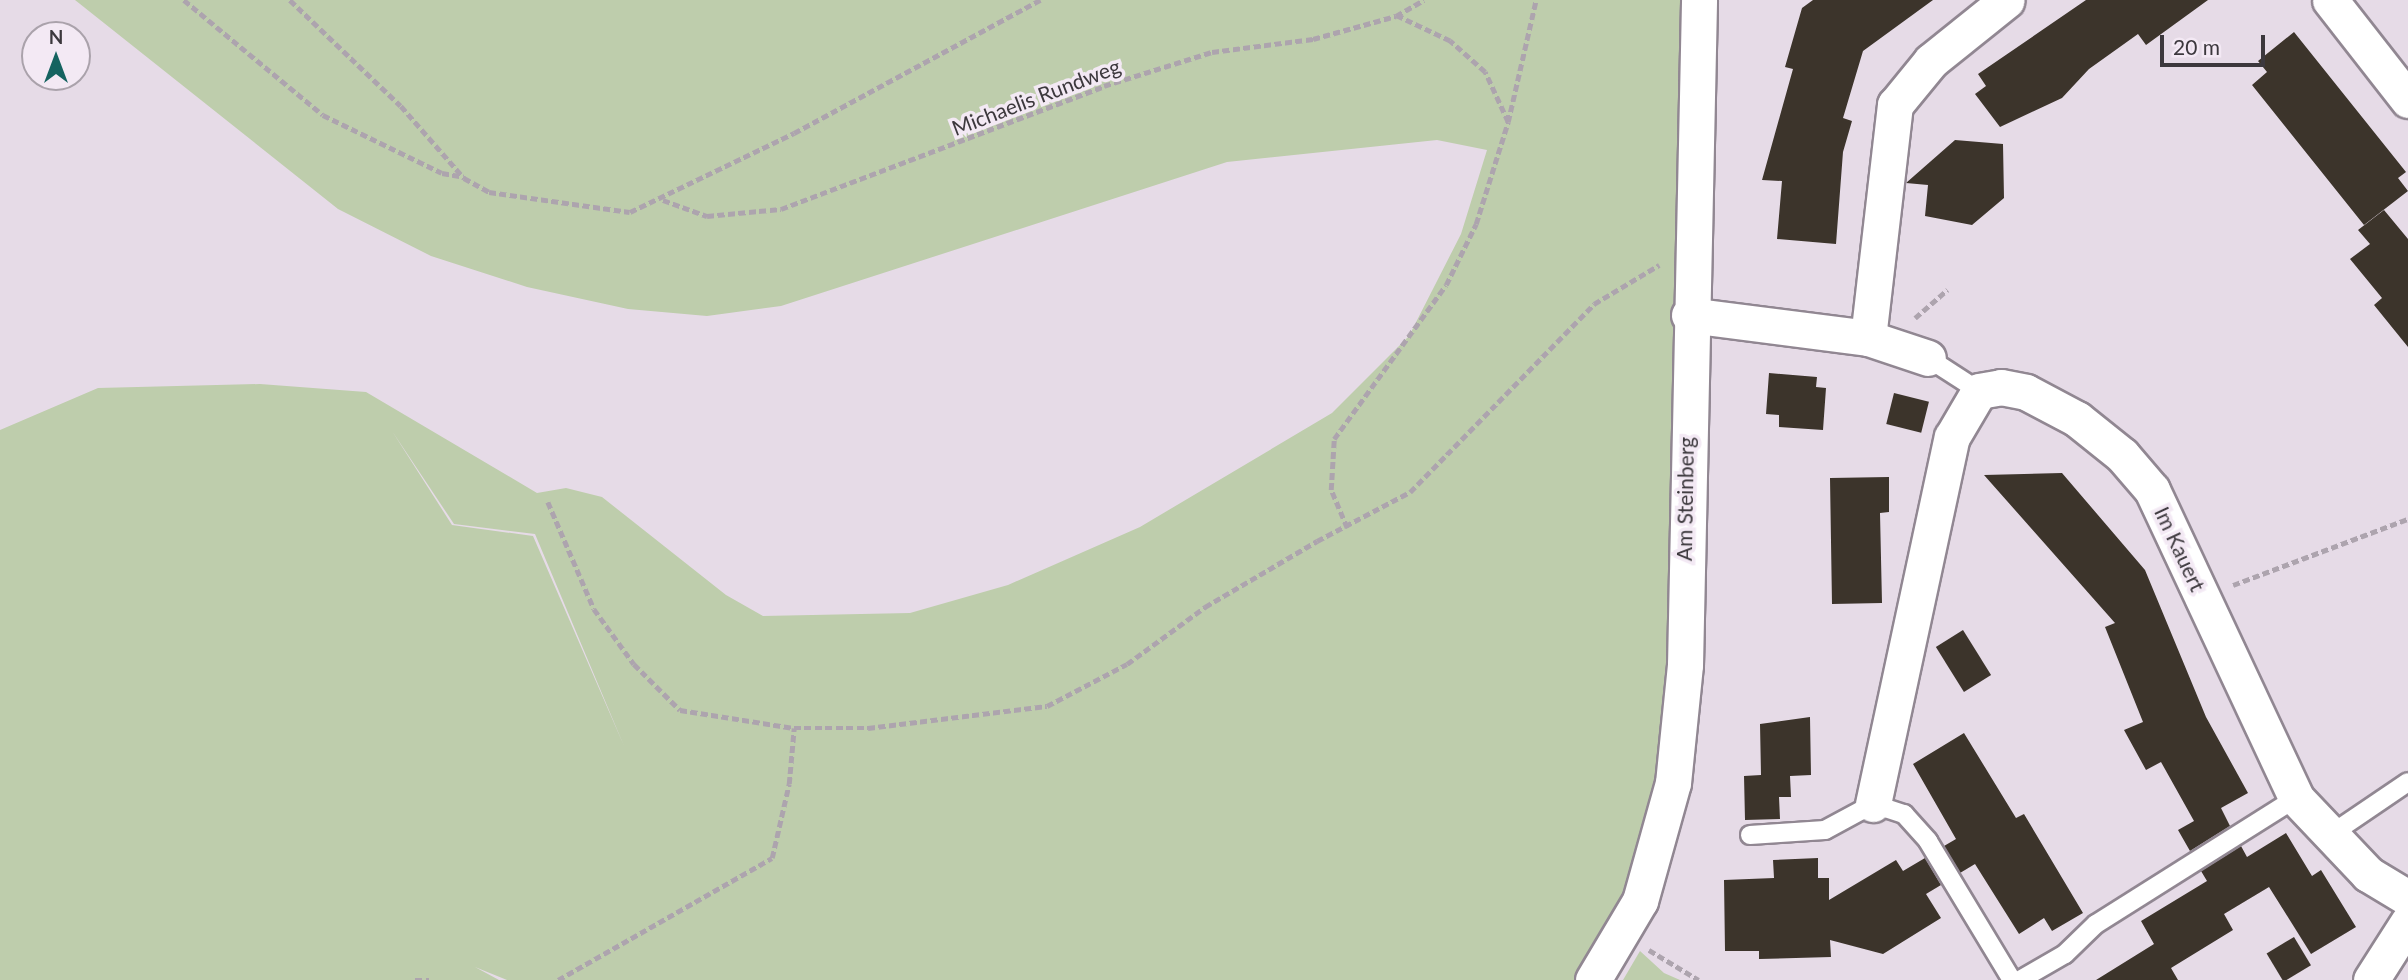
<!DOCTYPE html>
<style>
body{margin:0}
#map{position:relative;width:2408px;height:980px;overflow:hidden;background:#e6dbe7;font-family:Lato,sans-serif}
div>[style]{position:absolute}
.green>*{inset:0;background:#becdac}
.building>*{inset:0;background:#3c342b;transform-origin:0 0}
.path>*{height:4.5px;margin-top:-2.25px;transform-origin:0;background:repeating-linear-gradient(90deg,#ada4ae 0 7px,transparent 0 10.5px)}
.roads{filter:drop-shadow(2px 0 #918792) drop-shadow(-2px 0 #918792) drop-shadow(0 2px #918792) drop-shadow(0 -2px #918792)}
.service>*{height:18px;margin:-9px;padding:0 9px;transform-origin:9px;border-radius:9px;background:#fff}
.minor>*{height:35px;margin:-17.5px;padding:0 17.5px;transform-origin:17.5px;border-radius:17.5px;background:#fff}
span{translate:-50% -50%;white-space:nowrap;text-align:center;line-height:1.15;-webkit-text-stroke:7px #f3e9f4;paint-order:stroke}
.street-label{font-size:21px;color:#3c383d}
.north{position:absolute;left:21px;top:21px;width:70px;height:70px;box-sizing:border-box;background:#f3e9f4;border:2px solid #aaa2ab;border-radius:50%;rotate:0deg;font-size:19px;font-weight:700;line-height:28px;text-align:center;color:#3c383d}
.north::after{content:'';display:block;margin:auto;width:24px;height:32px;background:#156360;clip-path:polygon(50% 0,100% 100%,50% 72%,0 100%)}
.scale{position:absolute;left:2160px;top:35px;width:105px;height:32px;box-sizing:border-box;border:4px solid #3c383d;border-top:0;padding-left:9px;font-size:21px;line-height:24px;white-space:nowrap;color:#3c383d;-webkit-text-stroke:5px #f3e9f4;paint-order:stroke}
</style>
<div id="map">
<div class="green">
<div style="clip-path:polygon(evenodd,75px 0,1691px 0,1670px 669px,1657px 776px,1633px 874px,1606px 934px,1574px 980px,507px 980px,475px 967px,499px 980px,0 980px,0 430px,98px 388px,260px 384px,366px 392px,537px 493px,566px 488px,602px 497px,726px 595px,763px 616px,910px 613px,1008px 585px,1140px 527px,1332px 413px,1409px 336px,1461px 234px,1487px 150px,1437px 140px,1227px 162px,781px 306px,707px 316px,628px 309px,527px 287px,431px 256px,338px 209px,75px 0,392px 431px,454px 524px,535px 534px,624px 746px,533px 536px,452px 525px,392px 431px)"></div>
<div style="clip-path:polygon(1640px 951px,1664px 973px,1680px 980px,1623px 980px)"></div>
</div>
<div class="building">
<div style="clip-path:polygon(1813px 0,1933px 0,1863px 51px,1843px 118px,1852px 121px,1843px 152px,1836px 244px,1777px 239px,1782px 181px,1762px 180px,1793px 69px,1785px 67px,1802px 8px)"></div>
<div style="clip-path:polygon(2086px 0,2208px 0,2146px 45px,2138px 34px,2089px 69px,2062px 98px,2000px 127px,1975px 94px,1986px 86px,1978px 74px)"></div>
<div style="clip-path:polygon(2294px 32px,2406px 172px,2398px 178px,2408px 191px,2364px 225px,2252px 85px,2267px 72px,2258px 61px)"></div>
<div style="clip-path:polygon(1955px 140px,2003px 144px,2004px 198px,1972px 225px,1925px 216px,1928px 185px,1906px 183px)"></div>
<div style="clip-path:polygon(2384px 210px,2408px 239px,2408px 347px,2374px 305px,2382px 298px,2350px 259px,2370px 244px,2358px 230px)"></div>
<div style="clip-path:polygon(1769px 373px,1817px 377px,1816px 387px,1826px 388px,1823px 430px,1779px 427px,1779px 415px,1766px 414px)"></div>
<div style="left:1894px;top:393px;width:36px;height:32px;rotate:14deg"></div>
<div style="clip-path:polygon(2062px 473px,2145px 570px,2206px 717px,2248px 793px,2221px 808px,2230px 826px,2190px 851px,2178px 830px,2194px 821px,2161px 762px,2146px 770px,2124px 730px,2143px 722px,2105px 627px,2115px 623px,1984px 475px)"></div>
<div style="clip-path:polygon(1889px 477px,1889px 512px,1880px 513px,1882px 603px,1832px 604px,1830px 478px)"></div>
<div style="left:1963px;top:630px;width:53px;height:32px;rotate:58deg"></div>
<div style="clip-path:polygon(1810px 717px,1811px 775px,1790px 776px,1791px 797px,1779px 797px,1780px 819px,1745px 820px,1744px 776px,1761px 775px,1760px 724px)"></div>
<div style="clip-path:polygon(1964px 733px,2016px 818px,2024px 814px,2083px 913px,2052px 931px,2044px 918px,2019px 934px,1975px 864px,1960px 873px,1944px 846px,1956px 839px,1913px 764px)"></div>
<div style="clip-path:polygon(2286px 833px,2312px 876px,2321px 870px,2356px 927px,2311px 954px,2269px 887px,2224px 914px,2233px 930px,2171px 968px,2178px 980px,2096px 980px,2154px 944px,2141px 921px,2207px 881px,2201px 871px,2241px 846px,2247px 857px)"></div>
<div style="clip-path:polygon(1818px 858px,1818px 878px,1829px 878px,1829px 900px,1896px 860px,1903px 871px,1925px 858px,1941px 885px,1926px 894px,1941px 918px,1883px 954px,1830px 940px,1831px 957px,1759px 959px,1759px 951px,1725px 951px,1724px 880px,1774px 878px,1773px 860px)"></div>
<div style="left:2294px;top:937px;width:33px;height:32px;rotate:59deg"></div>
</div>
<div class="path">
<div style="left:184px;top:0;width:180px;rotate:39.6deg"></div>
<div style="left:323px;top:115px;width:132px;rotate:26deg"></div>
<div style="left:442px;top:173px;width:22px;rotate:10deg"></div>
<div style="left:290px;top:0;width:153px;rotate:43.7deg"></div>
<div style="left:401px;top:106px;width:96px;rotate:48.8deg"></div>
<div style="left:464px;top:178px;width:29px;rotate:29deg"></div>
<div style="left:489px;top:192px;width:142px;rotate:8.1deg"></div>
<div style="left:630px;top:212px;width:182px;rotate:-25.7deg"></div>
<div style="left:794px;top:133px;width:280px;rotate:-28.4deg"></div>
<div style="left:1508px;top:122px;width:125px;rotate:-77.1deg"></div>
<div style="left:663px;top:200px;width:47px;rotate:20deg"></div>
<div style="left:707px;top:216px;width:74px;rotate:-5.4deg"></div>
<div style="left:781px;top:209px;width:346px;rotate:-20.8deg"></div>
<div style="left:1104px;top:86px;width:113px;rotate:-17.5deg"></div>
<div style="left:1212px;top:52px;width:102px;rotate:-7.3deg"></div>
<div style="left:1313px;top:39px;width:86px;rotate:-15.5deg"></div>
<div style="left:1396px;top:16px;width:32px;rotate:-30deg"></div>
<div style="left:1915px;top:318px;width:43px;rotate:-41.2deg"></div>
<div style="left:548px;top:502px;width:116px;rotate:66.7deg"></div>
<div style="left:594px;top:609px;width:68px;rotate:54deg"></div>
<div style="left:634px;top:664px;width:65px;rotate:45deg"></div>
<div style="left:680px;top:710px;width:115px;rotate:9deg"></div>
<div style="left:794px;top:728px;width:74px"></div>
<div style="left:868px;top:728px;width:180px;rotate:-7deg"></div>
<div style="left:1047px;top:706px;width:90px;rotate:-27.7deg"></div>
<div style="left:1127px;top:664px;width:97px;rotate:-36.2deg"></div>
<div style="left:1205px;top:607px;width:130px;rotate:-30.5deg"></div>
<div style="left:1317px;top:541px;width:105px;rotate:-27.8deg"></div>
<div style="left:1410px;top:492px;width:263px;rotate:-45.6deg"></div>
<div style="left:1594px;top:304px;width:76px;rotate:-31deg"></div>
<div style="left:1347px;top:528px;width:41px;rotate:-112.8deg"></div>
<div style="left:1331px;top:490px;width:51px;rotate:-86.6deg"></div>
<div style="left:1334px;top:439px;width:190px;rotate:-54deg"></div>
<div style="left:1446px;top:285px;width:68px;rotate:-63.8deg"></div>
<div style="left:1476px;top:224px;width:107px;rotate:-72.6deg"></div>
<div style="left:1508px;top:122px;width:55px;rotate:-114.7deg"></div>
<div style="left:1485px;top:72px;width:47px;rotate:-138.5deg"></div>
<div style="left:1450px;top:41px;width:59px;rotate:-154.7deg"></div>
<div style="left:2233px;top:585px;width:187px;rotate:-20.7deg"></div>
<div style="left:1649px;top:950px;width:58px;rotate:31deg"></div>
<div style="left:415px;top:980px;width:14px"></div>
<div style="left:558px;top:980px;width:246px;rotate:-29.7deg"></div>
<div style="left:772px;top:858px;width:76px;rotate:-77.1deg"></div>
<div style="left:789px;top:784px;width:56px;rotate:-84.9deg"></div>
</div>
<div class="roads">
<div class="service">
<div style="left:1928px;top:358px;width:61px;rotate:32.9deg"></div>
<div style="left:1750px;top:835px;width:75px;rotate:-3.8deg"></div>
<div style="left:1825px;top:830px;width:55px;rotate:-28.4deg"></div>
<div style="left:1873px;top:804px;width:33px;rotate:18deg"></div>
<div style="left:1904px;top:814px;width:36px;rotate:48deg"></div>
<div style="left:1928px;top:841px;width:162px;rotate:58.9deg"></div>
<div style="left:2330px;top:835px;width:94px;rotate:-34.2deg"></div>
<div style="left:2020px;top:980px;width:52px;rotate:-30deg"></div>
<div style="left:2065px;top:954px;width:43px;rotate:-44.1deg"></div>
<div style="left:2096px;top:924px;width:236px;rotate:-32.2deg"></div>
</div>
<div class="minor">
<div style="left:2330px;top:0;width:127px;rotate:52deg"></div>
<div style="left:1689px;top:315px;width:180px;rotate:7.3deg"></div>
<div style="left:1868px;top:338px;width:63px;rotate:18.4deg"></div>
<div style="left:1868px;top:338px;width:235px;rotate:-83.4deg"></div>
<div style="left:1895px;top:105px;width:57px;rotate:-50.7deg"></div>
<div style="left:1931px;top:61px;width:97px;rotate:-38.8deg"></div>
<div style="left:1873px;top:804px;width:375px;rotate:-77.9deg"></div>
<div style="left:1952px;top:437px;width:53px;rotate:-59.6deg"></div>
<div style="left:1979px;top:391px;width:22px;rotate:-10deg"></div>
<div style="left:2001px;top:387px;width:25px;rotate:11deg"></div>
<div style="left:2026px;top:392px;width:58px;rotate:27.9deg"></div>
<div style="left:2077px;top:419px;width:58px;rotate:38.7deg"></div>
<div style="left:2122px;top:455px;width:46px;rotate:49.4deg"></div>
<div style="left:2152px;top:490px;width:340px;rotate:64.9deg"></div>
<div style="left:2296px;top:798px;width:105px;rotate:46.5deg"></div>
<div style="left:2368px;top:874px;width:47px;rotate:31deg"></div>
<div style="left:1593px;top:980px;width:92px;rotate:-59.3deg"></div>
<div style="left:1640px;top:901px;width:123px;rotate:-74.4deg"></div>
<div style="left:1673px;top:783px;width:119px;rotate:-84.2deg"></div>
<div style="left:1685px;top:665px;width:665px;rotate:-88.79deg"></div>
<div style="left:2371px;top:980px;width:69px;rotate:-57.5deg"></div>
</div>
</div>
<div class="street-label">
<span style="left:1036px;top:97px;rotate:-21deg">Michaelis Rundweg</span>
<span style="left:1685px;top:499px;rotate:-89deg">Am Steinberg</span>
<span style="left:2180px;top:549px;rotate:65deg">Im Kauert</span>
</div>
<div class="north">N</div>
<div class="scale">20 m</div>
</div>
